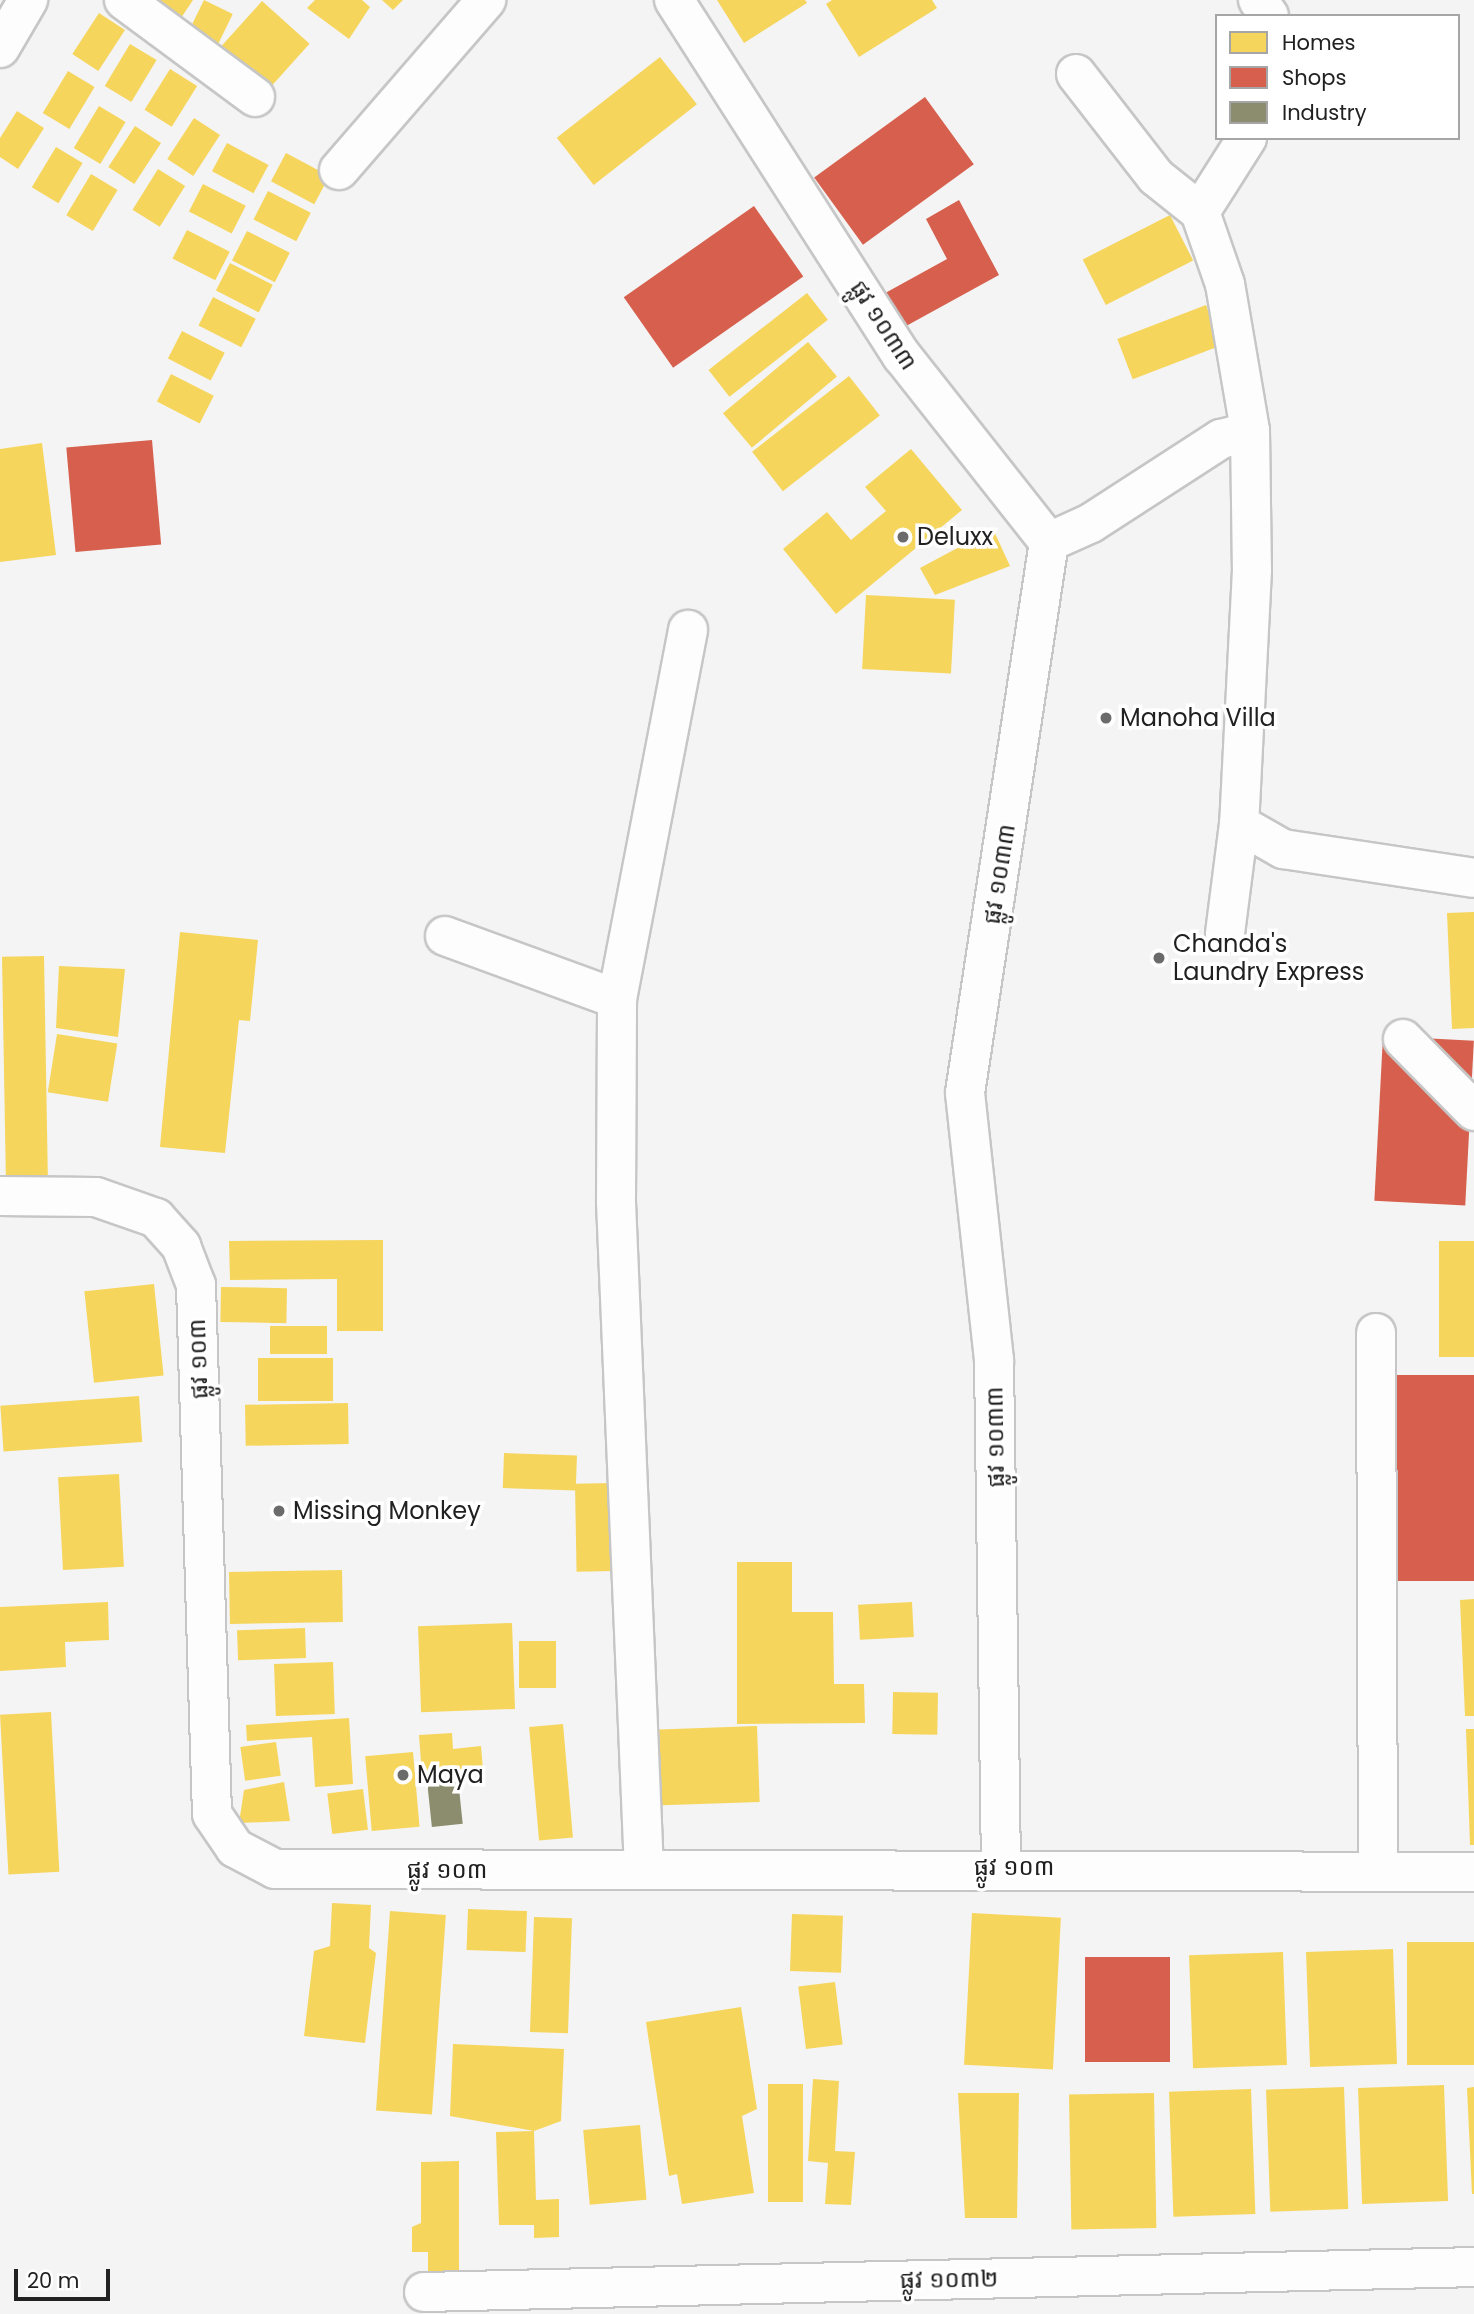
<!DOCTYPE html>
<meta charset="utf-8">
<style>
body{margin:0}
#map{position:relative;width:1474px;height:2314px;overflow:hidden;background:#f4f4f4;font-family:Poppins,"Noto Sans Khmer",sans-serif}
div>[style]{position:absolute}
.homes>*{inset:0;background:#f6d55c;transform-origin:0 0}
.shops>*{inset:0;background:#d6604d;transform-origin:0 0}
.industry>*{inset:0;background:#8c8c6e;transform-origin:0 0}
.roads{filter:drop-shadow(2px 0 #c6c6c6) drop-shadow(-2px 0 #c6c6c6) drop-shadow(0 2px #c6c6c6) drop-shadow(0 -2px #c6c6c6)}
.minor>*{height:38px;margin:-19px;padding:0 19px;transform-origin:19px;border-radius:19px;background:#fdfdfd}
.dots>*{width:19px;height:19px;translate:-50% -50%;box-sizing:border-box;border:4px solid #fff;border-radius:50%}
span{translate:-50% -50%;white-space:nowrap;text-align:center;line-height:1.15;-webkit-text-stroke:7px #fff;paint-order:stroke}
.street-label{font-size:24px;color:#212122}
.poi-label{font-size:24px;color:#212122}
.left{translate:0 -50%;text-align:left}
.legend{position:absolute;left:1215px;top:14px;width:245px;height:126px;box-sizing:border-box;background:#fff;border:2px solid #a6a6a7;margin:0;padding:9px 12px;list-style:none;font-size:21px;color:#212122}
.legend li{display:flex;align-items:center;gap:14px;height:35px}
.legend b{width:35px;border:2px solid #a6a6a7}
.scale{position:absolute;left:14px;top:2269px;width:96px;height:32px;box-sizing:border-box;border:4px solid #212122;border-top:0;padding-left:9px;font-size:21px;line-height:24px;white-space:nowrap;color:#212122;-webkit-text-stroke:5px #fff;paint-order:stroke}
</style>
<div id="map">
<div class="homes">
<div style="clip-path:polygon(155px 0,193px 0,175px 27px)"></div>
<div style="left:204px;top:0;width:32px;height:45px;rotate:26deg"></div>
<div style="clip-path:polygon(315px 0,362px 0,370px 7px,349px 39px,307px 8px)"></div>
<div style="clip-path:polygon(382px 0,403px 0,393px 10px)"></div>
<div style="clip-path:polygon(717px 0,805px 0,807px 3px,744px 43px)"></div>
<div style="clip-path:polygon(832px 0,932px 0,937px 8px,859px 57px,826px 4px)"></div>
<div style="left:262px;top:1px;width:64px;height:73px;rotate:42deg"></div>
<div style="left:99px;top:13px;width:31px;height:49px;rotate:33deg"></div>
<div style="left:130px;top:44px;width:31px;height:49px;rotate:31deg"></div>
<div style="left:660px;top:57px;width:60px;height:131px;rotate:52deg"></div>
<div style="left:170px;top:69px;width:32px;height:48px;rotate:32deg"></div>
<div style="left:68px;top:71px;width:31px;height:49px;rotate:31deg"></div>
<div style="left:99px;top:106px;width:31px;height:49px;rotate:31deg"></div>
<div style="clip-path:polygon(17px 111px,44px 128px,18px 169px,0 157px,0 138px)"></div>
<div style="left:194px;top:118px;width:31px;height:49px;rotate:33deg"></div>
<div style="left:135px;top:126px;width:31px;height:49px;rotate:33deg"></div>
<div style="left:227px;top:143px;width:47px;height:32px;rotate:28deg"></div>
<div style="left:56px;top:147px;width:31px;height:47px;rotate:31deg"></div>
<div style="left:286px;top:153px;width:49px;height:32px;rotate:28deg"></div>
<div style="left:158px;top:169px;width:32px;height:48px;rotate:32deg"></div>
<div style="left:91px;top:174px;width:31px;height:48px;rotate:31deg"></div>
<div style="left:203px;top:184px;width:48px;height:31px;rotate:27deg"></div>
<div style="left:268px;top:191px;width:48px;height:32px;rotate:27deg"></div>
<div style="left:1170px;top:215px;width:51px;height:98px;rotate:63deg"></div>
<div style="left:187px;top:230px;width:48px;height:32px;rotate:27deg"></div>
<div style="left:247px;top:231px;width:48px;height:33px;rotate:27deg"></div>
<div style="left:230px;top:263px;width:48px;height:31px;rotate:27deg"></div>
<div style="left:807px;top:293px;width:34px;height:125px;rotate:52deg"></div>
<div style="left:213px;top:297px;width:48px;height:32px;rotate:27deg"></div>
<div style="left:1206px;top:305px;width:43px;height:95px;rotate:69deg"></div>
<div style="left:182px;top:331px;width:48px;height:31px;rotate:27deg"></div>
<div style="left:808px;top:342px;width:45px;height:111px;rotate:50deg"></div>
<div style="left:171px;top:374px;width:48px;height:31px;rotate:27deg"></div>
<div style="left:849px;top:376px;width:50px;height:123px;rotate:52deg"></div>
<div style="clip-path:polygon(42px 443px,56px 555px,0 562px,0 449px)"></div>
<div style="clip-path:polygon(911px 449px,962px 510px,836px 614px,783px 549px,827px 512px,851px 540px,886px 511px,865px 487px)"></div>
<div style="clip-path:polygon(993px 529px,1010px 566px,935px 595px,920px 568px)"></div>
<div style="left:866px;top:595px;width:89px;height:74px;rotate:3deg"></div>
<div style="clip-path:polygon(1474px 912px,1474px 1028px,1452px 1029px,1447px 913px)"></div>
<div style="clip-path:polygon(180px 932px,258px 940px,250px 1021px,239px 1020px,225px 1153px,160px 1147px)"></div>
<div style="left:44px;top:956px;width:220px;height:42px;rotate:89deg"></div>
<div style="clip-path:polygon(59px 966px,125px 969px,118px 1037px,56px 1028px)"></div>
<div style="left:57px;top:1034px;width:61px;height:59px;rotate:9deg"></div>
<div style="clip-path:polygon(383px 1240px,383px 1331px,337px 1331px,337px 1279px,230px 1280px,229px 1241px)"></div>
<div style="left:1474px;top:1241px;width:116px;height:35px;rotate:90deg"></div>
<div style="left:154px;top:1284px;width:92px;height:70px;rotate:84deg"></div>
<div style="left:221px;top:1287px;width:66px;height:35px;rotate:1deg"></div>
<div style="left:327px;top:1326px;width:28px;height:57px;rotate:90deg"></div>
<div style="left:258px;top:1358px;width:75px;height:43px"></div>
<div style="left:139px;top:1396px;width:46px;height:139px;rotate:86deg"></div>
<div style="left:348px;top:1403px;width:41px;height:103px;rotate:89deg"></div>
<div style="left:504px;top:1453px;width:73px;height:35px;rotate:2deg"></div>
<div style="left:119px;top:1474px;width:93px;height:61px;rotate:87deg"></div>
<div style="left:613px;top:1483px;width:88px;height:38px;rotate:89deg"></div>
<div style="clip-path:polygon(737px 1562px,792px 1562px,792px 1612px,833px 1612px,834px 1684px,864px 1684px,865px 1723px,737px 1724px)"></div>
<div style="left:342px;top:1570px;width:52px;height:113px;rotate:89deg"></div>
<div style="clip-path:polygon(1474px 1599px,1474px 1716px,1465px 1716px,1460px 1600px)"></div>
<div style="clip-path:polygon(108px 1602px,109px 1640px,65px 1642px,66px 1667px,0 1671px,0 1607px)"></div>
<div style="left:912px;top:1602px;width:35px;height:54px;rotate:87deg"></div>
<div style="left:512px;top:1623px;width:86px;height:94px;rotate:88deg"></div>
<div style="left:305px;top:1628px;width:30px;height:68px;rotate:88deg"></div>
<div style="left:519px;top:1641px;width:37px;height:47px"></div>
<div style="left:333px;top:1662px;width:52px;height:59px;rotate:88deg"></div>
<div style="left:893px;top:1692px;width:45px;height:42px;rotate:1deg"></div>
<div style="left:51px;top:1712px;width:160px;height:51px;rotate:87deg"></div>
<div style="clip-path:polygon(349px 1718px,353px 1784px,315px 1787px,312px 1737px,247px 1741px,246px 1725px)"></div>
<div style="left:563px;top:1724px;width:114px;height:34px;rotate:85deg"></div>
<div style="left:757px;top:1726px;width:76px;height:98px;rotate:88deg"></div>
<div style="clip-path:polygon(1466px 1729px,1474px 1729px,1474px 1845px,1470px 1845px)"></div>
<div style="clip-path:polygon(452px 1733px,453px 1749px,481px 1746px,483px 1770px,422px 1776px,419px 1735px)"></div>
<div style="left:276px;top:1742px;width:34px;height:36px;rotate:82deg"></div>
<div style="left:413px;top:1752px;width:75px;height:48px;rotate:85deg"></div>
<div style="clip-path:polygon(284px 1782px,290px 1821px,239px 1823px,244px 1790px)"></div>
<div style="left:363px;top:1789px;width:41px;height:36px;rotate:83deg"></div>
<div style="clip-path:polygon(332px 1903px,371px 1905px,369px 1948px,376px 1953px,365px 2043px,304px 2036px,314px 1951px,330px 1946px)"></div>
<div style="left:468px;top:1909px;width:59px;height:41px;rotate:2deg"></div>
<div style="left:390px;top:1911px;width:56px;height:200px;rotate:4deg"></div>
<div style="left:972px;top:1913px;width:89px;height:152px;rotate:3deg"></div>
<div style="left:792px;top:1914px;width:51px;height:57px;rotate:2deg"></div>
<div style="left:534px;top:1917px;width:38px;height:115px;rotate:2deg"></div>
<div style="left:1474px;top:1942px;width:123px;height:67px;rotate:90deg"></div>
<div style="left:1393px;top:1949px;width:115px;height:87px;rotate:88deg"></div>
<div style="left:1283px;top:1952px;width:113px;height:94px;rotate:88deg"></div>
<div style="left:835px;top:1982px;width:63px;height:37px;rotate:83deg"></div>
<div style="clip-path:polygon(741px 2007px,757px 2109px,742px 2116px,754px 2193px,682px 2204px,677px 2174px,669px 2176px,646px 2022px)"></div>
<div style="clip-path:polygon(453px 2044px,564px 2049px,561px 2121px,534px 2131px,450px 2116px)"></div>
<div style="clip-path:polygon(813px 2079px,839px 2081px,835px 2151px,855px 2152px,851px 2205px,825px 2204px,828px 2163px,808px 2161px)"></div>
<div style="left:768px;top:2084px;width:35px;height:118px"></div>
<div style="left:1444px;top:2085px;width:116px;height:86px;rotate:88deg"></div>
<div style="left:1344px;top:2087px;width:122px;height:78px;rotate:88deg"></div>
<div style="clip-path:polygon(1474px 2087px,1474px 2194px,1472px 2194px,1467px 2088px)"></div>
<div style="left:1251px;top:2089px;width:125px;height:82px;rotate:88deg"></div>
<div style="clip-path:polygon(958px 2093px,1019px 2093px,1017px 2218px,965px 2218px)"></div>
<div style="left:1154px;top:2093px;width:135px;height:85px;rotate:89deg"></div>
<div style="left:640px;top:2125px;width:75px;height:57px;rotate:85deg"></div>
<div style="clip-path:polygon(534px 2131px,536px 2200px,559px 2199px,559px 2237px,534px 2238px,534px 2225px,499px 2225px,496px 2132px)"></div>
<div style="clip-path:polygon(459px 2161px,459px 2275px,428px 2275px,428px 2252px,412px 2252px,412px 2227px,421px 2223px,421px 2162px)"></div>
</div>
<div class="shops">
<div style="left:925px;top:97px;width:83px;height:137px;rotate:54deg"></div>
<div style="clip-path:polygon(959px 200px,999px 275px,897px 331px,878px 297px,947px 259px,926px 219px)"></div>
<div style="left:754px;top:206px;width:86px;height:159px;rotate:55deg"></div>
<div style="left:152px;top:440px;width:105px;height:86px;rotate:85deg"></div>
<div style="left:1383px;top:1036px;width:91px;height:165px;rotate:3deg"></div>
<div style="left:1474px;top:1375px;width:206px;height:85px;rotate:90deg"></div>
<div style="left:1085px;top:1957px;width:85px;height:105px"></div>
</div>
<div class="industry">
<div style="left:458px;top:1779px;width:45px;height:31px;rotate:84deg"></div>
</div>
<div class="roads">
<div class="minor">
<div style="left:124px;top:0;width:163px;rotate:36.5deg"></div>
<div style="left:674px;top:0;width:423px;rotate:57.4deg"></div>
<div style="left:902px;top:356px;width:237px;rotate:51.7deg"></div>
<div style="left:1049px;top:542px;width:557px;rotate:98.67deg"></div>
<div style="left:965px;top:1093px;width:269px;rotate:83.8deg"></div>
<div style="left:994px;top:1360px;width:506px;rotate:89.21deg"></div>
<div style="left:1258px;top:0;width:19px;rotate:55deg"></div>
<div style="left:0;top:48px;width:56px;rotate:-59.7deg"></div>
<div style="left:1076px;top:74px;width:130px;rotate:52.2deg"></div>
<div style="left:1156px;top:177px;width:56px;rotate:38.5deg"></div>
<div style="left:1200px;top:212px;width:76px;rotate:70.9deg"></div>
<div style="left:1225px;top:284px;width:149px;rotate:80.3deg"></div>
<div style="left:1250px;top:431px;width:139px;rotate:89.2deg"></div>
<div style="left:1252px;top:570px;width:254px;rotate:92.9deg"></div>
<div style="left:1239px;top:824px;width:111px;rotate:97.3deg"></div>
<div style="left:339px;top:170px;width:225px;rotate:-49.1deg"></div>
<div style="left:1200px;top:212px;width:88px;rotate:-57.6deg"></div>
<div style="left:1049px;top:542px;width:46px;rotate:-24.3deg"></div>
<div style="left:1091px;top:523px;width:155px;rotate:-32.9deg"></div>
<div style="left:1221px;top:439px;width:30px;rotate:-15deg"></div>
<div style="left:1239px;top:824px;width:51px;rotate:29.6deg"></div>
<div style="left:1283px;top:849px;width:193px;rotate:8.6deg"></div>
<div style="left:445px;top:936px;width:183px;rotate:20.1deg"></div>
<div style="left:1403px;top:1039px;width:101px;rotate:45.4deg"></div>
<div style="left:0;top:1196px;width:96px;rotate:0.6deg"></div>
<div style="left:96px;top:1197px;width:64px;rotate:19.3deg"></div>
<div style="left:156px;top:1218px;width:38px;rotate:48deg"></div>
<div style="left:181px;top:1246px;width:42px;rotate:69deg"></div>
<div style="left:196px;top:1285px;width:529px;rotate:88.27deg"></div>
<div style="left:212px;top:1814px;width:41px;rotate:55.9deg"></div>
<div style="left:235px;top:1848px;width:45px;rotate:27.7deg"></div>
<div style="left:275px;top:1869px;width:1199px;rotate:0.14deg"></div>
<div style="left:1376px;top:1333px;width:538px;rotate:89.79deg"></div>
<div style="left:644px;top:1870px;width:670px;rotate:-92.4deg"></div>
<div style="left:616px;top:1201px;width:202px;rotate:-89.7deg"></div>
<div style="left:617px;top:999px;width:376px;rotate:-79.1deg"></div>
<div style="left:424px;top:2292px;width:1050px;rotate:-1.36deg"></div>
</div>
</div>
<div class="dots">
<div style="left:903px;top:537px;background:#6b6b6c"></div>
<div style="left:1106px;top:718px;background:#6b6b6c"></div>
<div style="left:1159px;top:958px;background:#6b6b6c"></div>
<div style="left:279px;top:1511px;background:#6b6b6c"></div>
<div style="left:403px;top:1775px;background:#6b6b6c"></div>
</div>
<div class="street-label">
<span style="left:884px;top:325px;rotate:57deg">ផ្លូវ ១០៣៣</span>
<span style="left:999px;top:874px;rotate:-81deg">ផ្លូវ ១០៣៣</span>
<span style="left:198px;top:1359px;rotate:-92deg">ផ្លូវ ១០៣</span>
<span style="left:995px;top:1437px;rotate:-91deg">ផ្លូវ ១០៣៣</span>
<span style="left:1014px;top:1867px">ផ្លូវ ១០៣</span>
<span style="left:447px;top:1870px">ផ្លូវ ១០៣</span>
<span style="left:949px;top:2279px;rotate:-1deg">ផ្លូវ ១០៣២</span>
</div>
<div class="poi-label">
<span class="left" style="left:917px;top:537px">Deluxx</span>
<span class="left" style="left:1120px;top:718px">Manoha Villa</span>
<span class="left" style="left:1173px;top:958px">Chanda's<br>Laundry Express</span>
<span class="left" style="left:293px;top:1511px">Missing Monkey</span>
<span class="left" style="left:417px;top:1775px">Maya</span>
</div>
<ul class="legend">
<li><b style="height:19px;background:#f6d55c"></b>Homes</li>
<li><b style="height:19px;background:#d6604d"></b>Shops</li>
<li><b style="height:19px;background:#8c8c6e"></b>Industry</li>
</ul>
<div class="scale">20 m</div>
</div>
